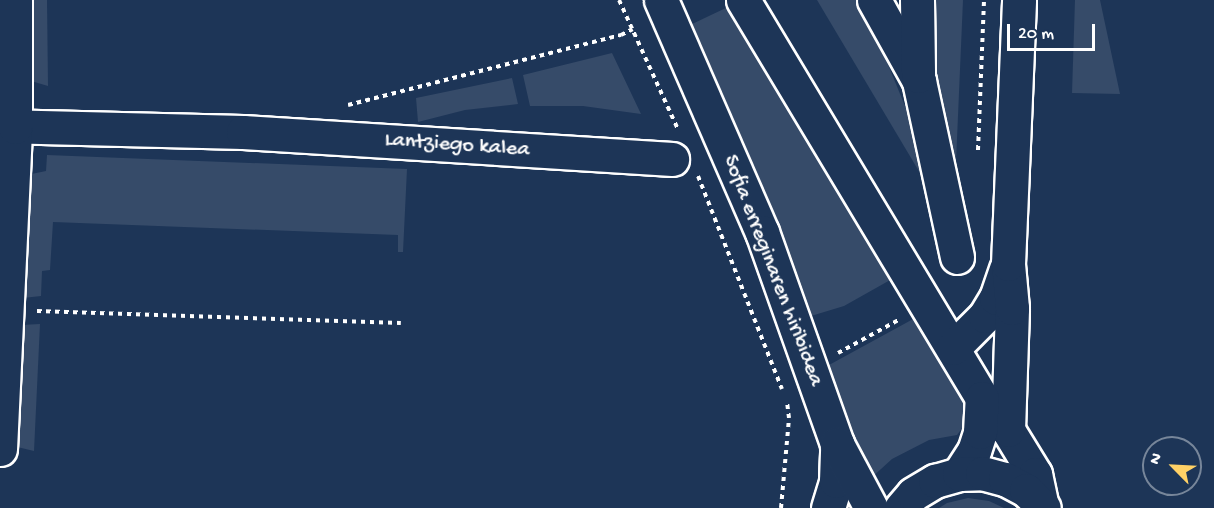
<!DOCTYPE html>
<style>
body{margin:0}
#map{position:relative;width:1214px;height:508px;overflow:hidden;background:#1d3557;font-family:"Gochi Hand",sans-serif}
div>[style]{position:absolute}
.green>*{inset:0;background:#364b69}
.path>*{height:4px;margin-top:-2px;transform-origin:0;background:repeating-linear-gradient(90deg,#fff 0 4.5px,transparent 0 9px)}
.roads{filter:drop-shadow(2px 0 #fff) drop-shadow(-2px 0 #fff) drop-shadow(0 2px #fff) drop-shadow(0 -2px #fff)}
.minor>*{height:33px;margin:-16.5px;padding:0 16.5px;transform-origin:16.5px;border-radius:16.5px;background:#1d3557}
.major>*{height:33px;margin:-16.5px;padding:0 16.5px;transform-origin:16.5px;border-radius:16.5px;background:#1d3557}
span{translate:-50% -50%;white-space:nowrap;text-align:center;line-height:1.15;-webkit-text-stroke:4.5px #1d3557;paint-order:stroke}
.street-label{font-size:22px;color:#fff}
.north{position:absolute;left:1142px;top:436px;width:60px;height:60px;box-sizing:border-box;background:#1d3557;border:2px solid #77869a;border-radius:50%;rotate:294deg;font-size:16px;font-weight:700;line-height:24px;text-align:center;color:#fff}
.north::after{content:'';display:block;margin:auto;width:21px;height:27px;background:#ffd166;clip-path:polygon(50% 0,100% 100%,50% 72%,0 100%)}
.scale{position:absolute;left:1007px;top:24px;width:88px;height:27px;box-sizing:border-box;border:3px solid #fff;border-top:0;padding-left:8px;font-size:18px;line-height:21px;white-space:nowrap;color:#fff;-webkit-text-stroke:4px #1d3557;paint-order:stroke}
</style>
<div id="map">
<div class="green">
<div style="clip-path:polygon(30px 0,47px 0,48px 86px,21px 78px)"></div>
<div style="clip-path:polygon(817px 0,858px 0,876px 35px,918px 138px,927px 171px,920px 173px)"></div>
<div style="clip-path:polygon(930px 0,963px 0,956px 162px,949px 163px,936px 76px)"></div>
<div style="clip-path:polygon(1075px 0,1100px 0,1120px 94px,1072px 93px)"></div>
<div style="clip-path:polygon(730px 6px,892px 279px,844px 306px,811px 316px,777px 221px,690px 25px)"></div>
<div style="clip-path:polygon(612px 53px,641px 114px,583px 106px,530px 106px,523px 75px)"></div>
<div style="clip-path:polygon(512px 78px,518px 104px,465px 110px,418px 122px,416px 98px)"></div>
<div style="clip-path:polygon(47px 155px,407px 169px,403px 252px,398px 252px,398px 235px,53px 222px,50px 270px,42px 271px,41px 296px,23px 298px,17px 177px,46px 171px)"></div>
<div style="clip-path:polygon(915px 318px,967px 405px,966px 423px,957px 435px,929px 440px,892px 459px,870px 479px,829px 365px)"></div>
<div style="clip-path:polygon(40px 324px,34px 451px,9px 445px,21px 325px)"></div>
<div style="clip-path:polygon(968px 498px,989px 501px,1004px 508px,939px 508px,947px 503px)"></div>
</div>
<div class="path">
<div style="left:619px;top:0;width:140px;rotate:65.5deg"></div>
<div style="left:348px;top:105px;width:282px;rotate:-14.4deg"></div>
<div style="left:621px;top:35px;width:13px;rotate:-27deg"></div>
<div style="left:978px;top:150px;width:150px;rotate:-87.7deg"></div>
<div style="left:698px;top:176px;width:229px;rotate:68.5deg"></div>
<div style="left:37px;top:311px;width:364px;rotate:1.9deg"></div>
<div style="left:838px;top:353px;width:71px;rotate:-28.7deg"></div>
<div style="left:781px;top:508px;width:90px;rotate:-84.9deg"></div>
<div style="left:789px;top:418px;width:16px;rotate:-97deg"></div>
</div>
<div class="roads">
<div class="minor">
<div style="left:874px;top:0;width:93px;rotate:60.9deg"></div>
<div style="left:919px;top:81px;width:180px;rotate:77.8deg"></div>
<div style="left:917px;top:0;width:76px;rotate:89.2deg"></div>
<div style="left:0;top:126px;width:243px;rotate:1.4deg"></div>
<div style="left:243px;top:132px;width:430px;rotate:3.6deg"></div>
<div style="left:0;top:449px;width:322px;rotate:-87.3deg"></div>
<div style="left:15px;top:127px;width:127px;rotate:-90deg"></div>
<div style="left:828px;top:508px;width:28px;rotate:-73deg"></div>
<div style="left:836px;top:481px;width:37px;rotate:-88deg"></div>
</div>
<div class="major">
<div style="left:661px;top:0;width:253px;rotate:66.5deg"></div>
<div style="left:762px;top:232px;width:225px;rotate:70.5deg"></div>
<div style="left:837px;top:444px;width:72px;rotate:62deg"></div>
<div style="left:743px;top:0;width:464px;rotate:59deg"></div>
<div style="left:982px;top:398px;width:41px;rotate:50.9deg"></div>
<div style="left:1008px;top:430px;width:52px;rotate:58.5deg"></div>
<div style="left:1035px;top:474px;width:33px;rotate:78deg"></div>
<div style="left:953px;top:348px;width:45px;rotate:-45deg"></div>
<div style="left:985px;top:316px;width:21px;rotate:-59deg"></div>
<div style="left:996px;top:298px;width:31px;rotate:-71deg"></div>
<div style="left:1008px;top:430px;width:122px;rotate:-88.1deg"></div>
<div style="left:1012px;top:308px;width:44px;rotate:-95.2deg"></div>
<div style="left:1008px;top:264px;width:264px;rotate:-87.6deg"></div>
<div style="left:959px;top:474px;width:27px;rotate:-57deg"></div>
<div style="left:974px;top:451px;width:20px;rotate:-72deg"></div>
<div style="left:980px;top:432px;width:34px;rotate:-87deg"></div>
<div style="left:901px;top:508px;width:18px;rotate:-49deg"></div>
<div style="left:913px;top:494px;width:26px;rotate:-31deg"></div>
<div style="left:935px;top:481px;width:25px;rotate:-16deg"></div>
<div style="left:959px;top:474px;width:23px;rotate:-2deg"></div>
<div style="left:982px;top:473px;width:24px;rotate:15deg"></div>
<div style="left:1005px;top:479px;width:24px;rotate:28deg"></div>
<div style="left:1026px;top:490px;width:25px;rotate:45deg"></div>
</div>
</div>
<div class="street-label">
<span style="left:457px;top:146px;rotate:4deg">Lantziego kalea</span>
<span style="left:772px;top:271px;rotate:69deg">Sofia erreginaren hiribidea</span>
</div>
<div class="north">N</div>
<div class="scale">20 m</div>
</div>
